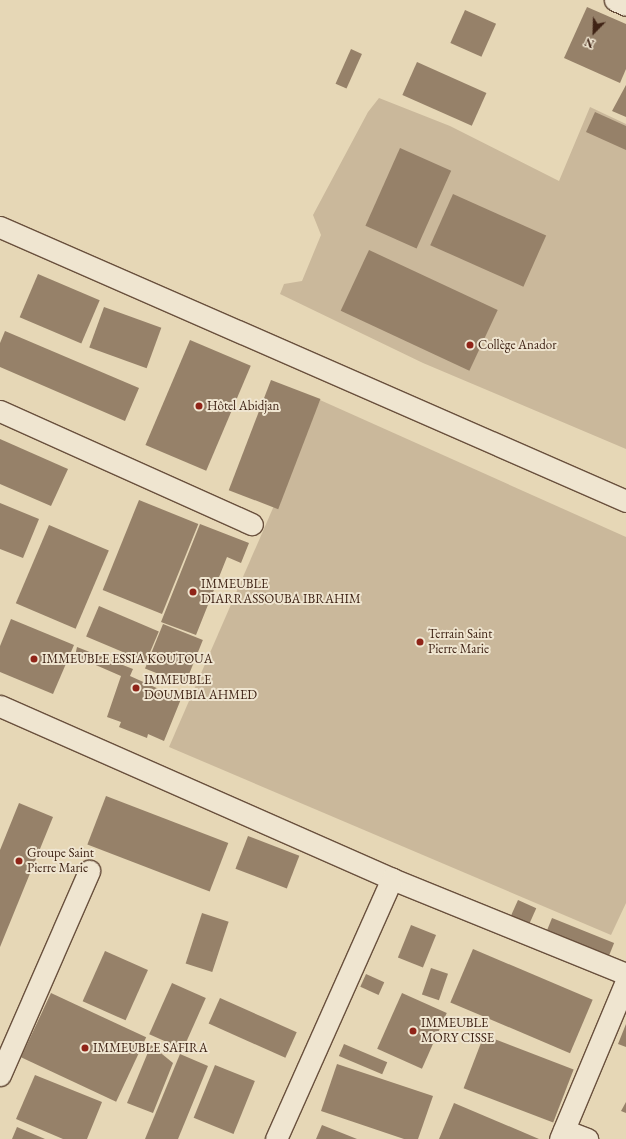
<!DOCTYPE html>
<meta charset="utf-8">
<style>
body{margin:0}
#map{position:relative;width:626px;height:1139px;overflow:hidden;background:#e6d7b6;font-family:"EB Garamond",serif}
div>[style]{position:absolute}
.green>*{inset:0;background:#cab89b}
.building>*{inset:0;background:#968169;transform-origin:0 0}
.roads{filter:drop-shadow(1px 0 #69503d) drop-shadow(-1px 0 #69503d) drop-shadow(0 1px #69503d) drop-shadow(0 -1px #69503d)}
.minor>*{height:21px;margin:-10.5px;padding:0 10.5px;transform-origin:10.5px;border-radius:10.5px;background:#efe5d0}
.dots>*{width:11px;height:11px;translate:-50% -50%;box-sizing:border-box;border:2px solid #efe5d0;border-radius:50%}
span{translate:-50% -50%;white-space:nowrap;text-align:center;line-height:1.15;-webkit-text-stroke:4px #efe5d0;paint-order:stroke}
.poi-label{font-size:13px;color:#3f2315}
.left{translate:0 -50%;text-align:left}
.north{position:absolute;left:574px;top:12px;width:40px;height:40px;-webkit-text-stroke:3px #efe5d0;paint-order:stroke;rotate:203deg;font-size:11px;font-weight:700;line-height:16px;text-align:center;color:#3f2315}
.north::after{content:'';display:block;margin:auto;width:14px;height:18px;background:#3f2315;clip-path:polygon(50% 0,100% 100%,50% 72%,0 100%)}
</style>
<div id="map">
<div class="green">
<div style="clip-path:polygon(379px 98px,450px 126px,559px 181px,590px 107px,626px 124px,626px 449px,423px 363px,280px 294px,284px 284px,302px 281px,321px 235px,313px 215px,368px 112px)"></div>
<div style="clip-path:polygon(320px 400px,626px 537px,626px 903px,611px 935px,169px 747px)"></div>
</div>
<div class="building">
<div style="clip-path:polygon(587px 7px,626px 24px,626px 69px,620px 83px,564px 58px)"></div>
<div style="left:465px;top:10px;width:34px;height:36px;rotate:24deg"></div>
<div style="left:351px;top:49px;width:12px;height:38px;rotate:24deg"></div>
<div style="left:417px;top:62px;width:76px;height:36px;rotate:24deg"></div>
<div style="clip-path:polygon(626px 85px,626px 117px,612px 111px)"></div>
<div style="clip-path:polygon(595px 112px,626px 126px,626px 150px,586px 132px)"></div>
<div style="left:400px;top:148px;width:56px;height:85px;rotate:24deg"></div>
<div style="left:453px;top:194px;width:102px;height:56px;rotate:24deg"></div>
<div style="left:369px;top:250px;width:142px;height:67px;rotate:25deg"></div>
<div style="left:38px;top:274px;width:67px;height:47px;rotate:23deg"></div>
<div style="left:104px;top:307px;width:61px;height:43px;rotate:20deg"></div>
<div style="clip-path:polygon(5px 331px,139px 388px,125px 421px,0 367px,0 343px)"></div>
<div style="left:190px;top:340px;width:66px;height:114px;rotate:23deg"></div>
<div style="left:271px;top:380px;width:53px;height:118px;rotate:21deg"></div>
<div style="clip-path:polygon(0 439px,68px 469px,51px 506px,0 484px)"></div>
<div style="left:139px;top:500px;width:64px;height:97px;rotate:22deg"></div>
<div style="clip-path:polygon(0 503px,39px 519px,23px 558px,0 549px)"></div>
<div style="clip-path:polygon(200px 524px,249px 543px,241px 563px,227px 557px,196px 635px,161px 622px)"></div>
<div style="left:49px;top:525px;width:65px;height:85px;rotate:23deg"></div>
<div style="left:99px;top:606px;width:65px;height:33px;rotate:23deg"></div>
<div style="clip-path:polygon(11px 619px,74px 645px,53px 694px,0 672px,0 646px)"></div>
<div style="left:163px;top:624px;width:43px;height:48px;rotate:22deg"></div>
<div style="clip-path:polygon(77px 647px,133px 669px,130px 676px,181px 699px,164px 741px,148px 734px,147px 738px,119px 727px,121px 722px,107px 717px,121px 676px,75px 656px)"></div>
<div style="left:106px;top:796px;width:131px;height:52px;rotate:21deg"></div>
<div style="clip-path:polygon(19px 803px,53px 817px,0 947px,0 850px)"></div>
<div style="left:248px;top:836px;width:55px;height:35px;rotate:21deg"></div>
<div style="left:518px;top:900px;width:20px;height:17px;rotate:24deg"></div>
<div style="left:202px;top:913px;width:28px;height:53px;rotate:18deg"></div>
<div style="left:552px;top:918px;width:67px;height:14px;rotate:22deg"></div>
<div style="left:411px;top:925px;width:27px;height:35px;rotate:22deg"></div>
<div style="left:473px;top:949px;width:130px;height:58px;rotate:23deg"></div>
<div style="left:105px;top:951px;width:47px;height:55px;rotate:24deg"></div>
<div style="left:431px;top:968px;width:18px;height:28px;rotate:19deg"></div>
<div style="left:366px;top:974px;width:20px;height:14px;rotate:24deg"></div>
<div style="left:172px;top:983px;width:37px;height:56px;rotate:24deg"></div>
<div style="left:51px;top:993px;width:105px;height:71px;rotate:25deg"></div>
<div style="left:402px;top:993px;width:49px;height:61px;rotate:24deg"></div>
<div style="left:220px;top:998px;width:84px;height:28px;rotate:24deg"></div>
<div style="clip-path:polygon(626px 1024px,626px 1047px,618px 1044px)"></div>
<div style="left:484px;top:1035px;width:96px;height:57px;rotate:21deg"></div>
<div style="left:344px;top:1044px;width:47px;height:13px;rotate:23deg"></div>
<div style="clip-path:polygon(151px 1045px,173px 1063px,153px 1113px,127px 1103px)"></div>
<div style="clip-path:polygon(180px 1054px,208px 1066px,178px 1139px,145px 1139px)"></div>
<div style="clip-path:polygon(337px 1064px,433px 1096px,418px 1139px,404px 1139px,321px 1111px)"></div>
<div style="left:215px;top:1065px;width:43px;height:57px;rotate:22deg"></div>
<div style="clip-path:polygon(35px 1075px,102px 1102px,87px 1139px,63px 1139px,16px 1119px)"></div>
<div style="clip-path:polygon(626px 1102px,626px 1113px,621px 1111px)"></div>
<div style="clip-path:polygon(454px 1103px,539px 1139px,439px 1139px)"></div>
<div style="clip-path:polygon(322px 1125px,357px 1139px,316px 1139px)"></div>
<div style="clip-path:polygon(17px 1127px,45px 1139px,12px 1139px)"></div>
</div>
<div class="roads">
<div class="minor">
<div style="left:615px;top:0;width:12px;rotate:24deg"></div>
<div style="left:0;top:227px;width:683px;rotate:23.64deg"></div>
<div style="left:0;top:411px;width:276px;rotate:24.2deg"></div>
<div style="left:0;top:706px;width:428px;rotate:23.8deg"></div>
<div style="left:392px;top:879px;width:253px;rotate:22.1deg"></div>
<div style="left:0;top:1075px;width:223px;rotate:-66.4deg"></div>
<div style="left:564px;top:1130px;width:25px;rotate:21deg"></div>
<div style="left:276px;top:1139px;width:285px;rotate:-66deg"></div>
<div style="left:560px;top:1139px;width:171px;rotate:-67.3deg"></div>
</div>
</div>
<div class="dots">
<div style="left:470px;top:345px;background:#8f2418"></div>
<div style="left:199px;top:406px;background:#8f2418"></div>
<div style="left:193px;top:592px;background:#8f2418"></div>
<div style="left:420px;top:642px;background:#8f2418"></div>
<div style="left:34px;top:659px;background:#8f2418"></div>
<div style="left:136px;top:688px;background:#8f2418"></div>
<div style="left:19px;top:861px;background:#8f2418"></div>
<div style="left:413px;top:1031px;background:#8f2418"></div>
<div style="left:85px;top:1048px;background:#8f2418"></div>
</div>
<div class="poi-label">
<span class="left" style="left:478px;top:345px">Collège Anador</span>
<span class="left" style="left:207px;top:406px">Hôtel Abidjan</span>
<span class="left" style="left:201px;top:592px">IMMEUBLE<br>DIARRASSOUBA IBRAHIM</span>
<span class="left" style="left:428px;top:642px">Terrain Saint<br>Pierre Marie</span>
<span class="left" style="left:42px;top:659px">IMMEUBLE ESSIA KOUTOUA</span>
<span class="left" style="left:144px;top:688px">IMMEUBLE<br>DOUMBIA AHMED</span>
<span class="left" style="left:27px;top:861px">Groupe Saint<br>Pierre Marie</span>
<span class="left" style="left:421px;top:1031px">IMMEUBLE<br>MORY CISSE</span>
<span class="left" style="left:93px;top:1048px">IMMEUBLE SAFIRA</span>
</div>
<div class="north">N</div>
</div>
